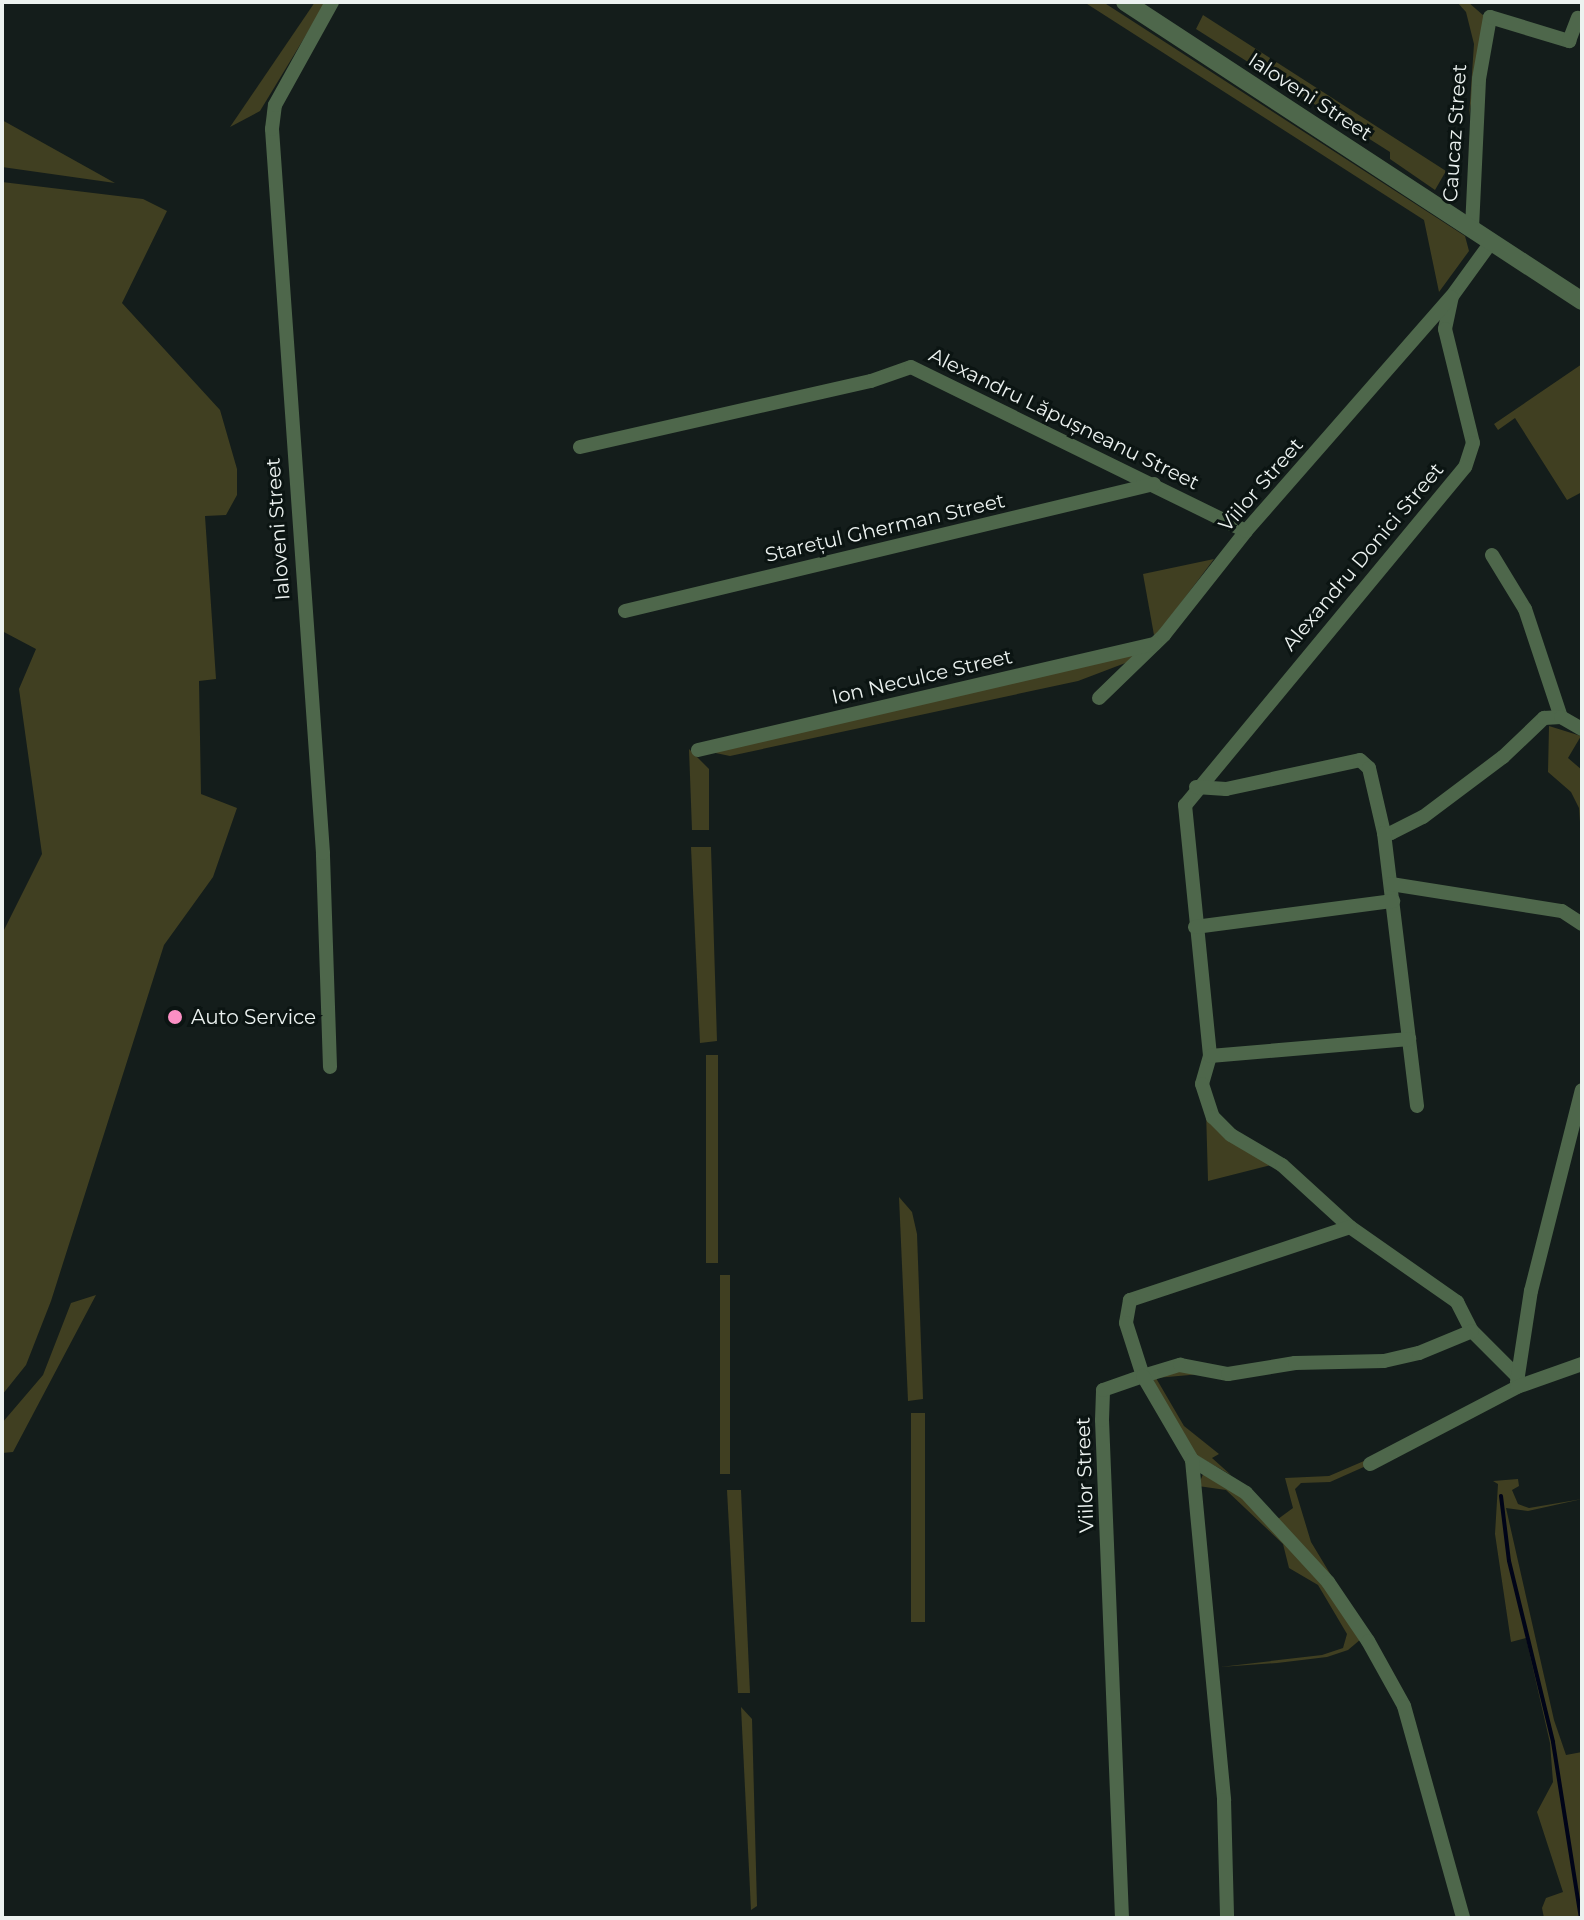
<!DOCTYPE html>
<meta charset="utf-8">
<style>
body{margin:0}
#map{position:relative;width:1584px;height:1920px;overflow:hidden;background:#141d1b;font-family:Montserrat,sans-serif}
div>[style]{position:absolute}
.green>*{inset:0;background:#403f21;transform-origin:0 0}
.stream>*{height:4px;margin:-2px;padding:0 2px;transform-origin:2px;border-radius:2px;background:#000418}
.minor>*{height:14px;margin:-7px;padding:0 7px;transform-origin:7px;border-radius:7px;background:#4e674b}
.tertiary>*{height:18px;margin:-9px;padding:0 9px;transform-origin:9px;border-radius:9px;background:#4e674b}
.dots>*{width:22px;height:22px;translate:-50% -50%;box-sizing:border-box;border:4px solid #0b1412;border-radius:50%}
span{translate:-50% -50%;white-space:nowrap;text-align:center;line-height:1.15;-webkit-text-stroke:6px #0b1412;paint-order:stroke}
.street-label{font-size:20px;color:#ecf2f0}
.poi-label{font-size:20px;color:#ecf2f0}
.left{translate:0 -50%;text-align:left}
.frame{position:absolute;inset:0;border:4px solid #ecf2f0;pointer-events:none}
</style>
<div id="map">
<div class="green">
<div style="clip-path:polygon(315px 2px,326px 2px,260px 111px,230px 127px)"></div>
<div style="clip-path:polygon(1084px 2px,1103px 2px,1465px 236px,1469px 251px,1439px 292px,1424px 220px)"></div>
<div style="clip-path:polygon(1457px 2px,1468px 2px,1484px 16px,1469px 117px,1474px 44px,1466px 12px)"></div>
<div style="clip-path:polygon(1203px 15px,1446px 171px,1435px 190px,1390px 159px,1390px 152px,1196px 29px)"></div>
<div style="clip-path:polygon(2px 120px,115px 183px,2px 167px)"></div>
<div style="clip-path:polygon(2px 182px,143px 199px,167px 211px,122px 303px,220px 410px,237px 469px,237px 495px,226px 515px,205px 516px,216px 679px,199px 681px,201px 794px,237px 808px,213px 877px,164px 945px,51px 1301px,26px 1365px,2px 1395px,2px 934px,42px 854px,19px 689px,36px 649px,2px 631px)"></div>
<div style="clip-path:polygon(1582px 364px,1582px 492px,1567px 500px,1515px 418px,1498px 430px,1494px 424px)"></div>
<div style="clip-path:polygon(1214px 559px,1159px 632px,1154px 635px,1143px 574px)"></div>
<div style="clip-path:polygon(1139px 653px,1128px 662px,1078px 681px,730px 756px,706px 751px)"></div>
<div style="clip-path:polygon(1549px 726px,1581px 736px,1568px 758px,1582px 770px,1582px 850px,1579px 808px,1571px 792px,1548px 772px)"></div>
<div style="clip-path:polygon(689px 749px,709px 769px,709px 830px,692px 830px)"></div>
<div style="clip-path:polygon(691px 847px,711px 847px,717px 1041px,700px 1043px)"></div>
<div style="left:706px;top:1055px;width:12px;height:208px"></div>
<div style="clip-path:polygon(1206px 1110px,1242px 1149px,1271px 1165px,1208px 1181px)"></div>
<div style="clip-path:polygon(899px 1197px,912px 1212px,917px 1234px,923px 1399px,908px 1401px)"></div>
<div style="left:720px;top:1275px;width:10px;height:199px"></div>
<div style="clip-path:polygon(96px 1295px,13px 1452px,2px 1453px,2px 1423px,43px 1375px,71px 1303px)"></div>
<div style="clip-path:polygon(1186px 1369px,1201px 1374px,1156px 1378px,1184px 1426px,1219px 1454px,1212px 1458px,1231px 1475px,1196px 1455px,1155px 1385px,1153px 1377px)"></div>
<div style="left:911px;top:1413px;width:14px;height:209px"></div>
<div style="clip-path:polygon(1364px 1461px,1366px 1466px,1330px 1482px,1301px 1483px,1295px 1489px,1311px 1542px,1346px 1600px,1278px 1519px,1293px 1508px,1285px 1478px,1329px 1476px)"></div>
<div style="clip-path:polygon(1204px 1472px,1222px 1477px,1309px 1565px,1361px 1639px,1348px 1650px,1327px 1657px,1277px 1663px,1220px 1667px,1322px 1655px,1343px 1648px,1347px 1634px,1318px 1585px,1289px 1568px,1283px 1544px,1226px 1490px,1198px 1486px)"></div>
<div style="clip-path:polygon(1518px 1479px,1519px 1486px,1512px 1490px,1518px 1504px,1529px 1508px,1582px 1499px,1528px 1511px,1506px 1508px,1554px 1720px,1566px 1755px,1582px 1752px,1582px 1918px,1544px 1918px,1542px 1908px,1546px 1898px,1563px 1892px,1537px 1812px,1553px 1782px,1550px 1743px,1526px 1638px,1511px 1642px,1495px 1534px,1498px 1484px,1493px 1481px)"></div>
<div style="clip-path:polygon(727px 1490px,741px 1490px,750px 1693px,738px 1693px)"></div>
<div style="clip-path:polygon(741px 1707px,752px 1719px,757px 1906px,751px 1910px)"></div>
</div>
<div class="stream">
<div style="left:1501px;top:1496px;width:65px;rotate:83deg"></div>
<div style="left:1509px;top:1561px;width:186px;rotate:76.3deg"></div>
<div style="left:1553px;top:1742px;width:178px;rotate:81deg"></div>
</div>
<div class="minor">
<div style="left:1472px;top:228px;width:149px;rotate:-87.3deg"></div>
<div style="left:1479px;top:79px;width:63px;rotate:-79.9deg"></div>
<div style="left:1490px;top:17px;width:83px;rotate:16.9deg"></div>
<div style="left:1569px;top:41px;width:25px;rotate:-69deg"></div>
<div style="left:1492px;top:241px;width:68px;rotate:126deg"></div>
<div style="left:1452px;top:296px;width:34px;rotate:102deg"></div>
<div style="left:1445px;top:329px;width:117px;rotate:76.2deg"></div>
<div style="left:1473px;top:443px;width:25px;rotate:108deg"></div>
<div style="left:1465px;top:467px;width:439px;rotate:129.6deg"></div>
<div style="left:1185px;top:805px;width:252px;rotate:84.3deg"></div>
<div style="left:1210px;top:1056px;width:29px;rotate:106deg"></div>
<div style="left:1202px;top:1084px;width:35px;rotate:72deg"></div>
<div style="left:1213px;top:1117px;width:25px;rotate:45deg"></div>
<div style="left:1231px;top:1135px;width:59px;rotate:30.5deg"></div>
<div style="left:1282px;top:1165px;width:92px;rotate:42.4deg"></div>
<div style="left:1350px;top:1227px;width:131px;rotate:35deg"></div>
<div style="left:1457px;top:1302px;width:33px;rotate:63deg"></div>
<div style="left:1472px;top:1331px;width:65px;rotate:45deg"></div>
<div style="left:580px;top:447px;width:298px;rotate:-12.8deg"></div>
<div style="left:871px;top:381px;width:42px;rotate:-19.3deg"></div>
<div style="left:911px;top:367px;width:373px;rotate:26.1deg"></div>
<div style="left:1492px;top:555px;width:63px;rotate:58.6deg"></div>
<div style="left:1525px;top:609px;width:114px;rotate:71.6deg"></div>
<div style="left:625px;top:611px;width:544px;rotate:-13.5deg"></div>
<div style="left:1099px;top:698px;width:91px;rotate:-44.1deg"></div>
<div style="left:1164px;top:635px;width:132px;rotate:-51.7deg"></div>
<div style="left:1246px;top:531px;width:311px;rotate:-48.8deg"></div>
<div style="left:698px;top:750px;width:469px;rotate:-13.1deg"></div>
<div style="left:1196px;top:787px;width:30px;rotate:4deg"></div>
<div style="left:1226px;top:789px;width:137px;rotate:-12.2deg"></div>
<div style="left:1360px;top:760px;width:12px;rotate:42deg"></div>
<div style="left:1369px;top:768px;width:67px;rotate:77deg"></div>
<div style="left:1384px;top:833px;width:7px"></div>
<div style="left:1391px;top:833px;width:36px;rotate:-27deg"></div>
<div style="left:1423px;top:817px;width:100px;rotate:-36.9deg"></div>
<div style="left:1503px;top:757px;width:57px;rotate:-43.6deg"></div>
<div style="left:1544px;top:718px;width:17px;rotate:-3deg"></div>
<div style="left:1561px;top:717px;width:24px;rotate:30deg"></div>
<div style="left:1384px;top:833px;width:275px;rotate:83.1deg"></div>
<div style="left:1391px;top:884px;width:173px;rotate:9deg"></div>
<div style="left:1562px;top:911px;width:24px;rotate:33deg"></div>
<div style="left:1195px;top:927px;width:200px;rotate:-7.5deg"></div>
<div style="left:1210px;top:1056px;width:200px;rotate:-4.9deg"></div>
<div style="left:330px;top:1067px;width:214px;rotate:-91.9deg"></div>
<div style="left:323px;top:853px;width:726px;rotate:-94.03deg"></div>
<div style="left:272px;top:129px;width:24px;rotate:-83deg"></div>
<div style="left:275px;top:105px;width:118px;rotate:-61deg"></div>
<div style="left:1350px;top:1227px;width:232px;rotate:161.6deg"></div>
<div style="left:1130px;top:1300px;width:23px;rotate:100deg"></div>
<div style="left:1126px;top:1323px;width:56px;rotate:72.2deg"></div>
<div style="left:1143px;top:1376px;width:39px;rotate:-17deg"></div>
<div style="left:1180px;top:1365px;width:49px;rotate:10.6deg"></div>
<div style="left:1228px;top:1374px;width:68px;rotate:-9.3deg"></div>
<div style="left:1295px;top:1363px;width:89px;rotate:-1.3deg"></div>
<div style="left:1384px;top:1361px;width:36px;rotate:-13deg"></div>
<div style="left:1419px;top:1353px;width:57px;rotate:-22.5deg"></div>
<div style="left:1517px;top:1382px;width:92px;rotate:-81.3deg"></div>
<div style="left:1531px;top:1291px;width:207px;rotate:-75.8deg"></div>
<div style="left:1192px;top:1460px;width:63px;rotate:31.4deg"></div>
<div style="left:1246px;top:1493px;width:121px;rotate:47.3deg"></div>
<div style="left:1328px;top:1582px;width:71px;rotate:55.9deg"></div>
<div style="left:1368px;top:1641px;width:74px;rotate:61deg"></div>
<div style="left:1404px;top:1706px;width:220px;rotate:74.4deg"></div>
<div style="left:1370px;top:1464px;width:166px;rotate:-27.6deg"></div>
<div style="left:1517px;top:1387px;width:69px;rotate:-19.5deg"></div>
<div style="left:1122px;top:1918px;width:498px;rotate:-92.3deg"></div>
<div style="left:1102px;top:1420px;width:30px;rotate:-88deg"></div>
<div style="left:1103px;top:1390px;width:42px;rotate:-19.3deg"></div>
<div style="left:1143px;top:1376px;width:97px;rotate:59.7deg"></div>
<div style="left:1192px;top:1460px;width:342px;rotate:84.6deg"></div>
<div style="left:1224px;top:1800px;width:118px;rotate:88.5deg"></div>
</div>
<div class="tertiary">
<div style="left:1125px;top:2px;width:546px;rotate:33.2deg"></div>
</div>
<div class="dots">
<div style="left:175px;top:1017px;background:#fb8fc4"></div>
</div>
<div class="street-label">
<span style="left:1310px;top:97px;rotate:33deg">Ialoveni Street</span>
<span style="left:1455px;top:133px;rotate:-86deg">Caucaz Street</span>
<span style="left:1064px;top:419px;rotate:26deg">Alexandru Lăpușneanu Street</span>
<span style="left:1261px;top:485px;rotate:-49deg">Viilor Street</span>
<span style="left:885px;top:528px;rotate:-13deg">Starețul Gherman Street</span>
<span style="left:278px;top:529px;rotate:-94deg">Ialoveni Street</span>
<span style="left:1363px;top:557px;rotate:-50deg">Alexandru Donici Street</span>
<span style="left:922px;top:677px;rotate:-13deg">Ion Neculce Street</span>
<span style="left:1085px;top:1475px;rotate:-92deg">Viilor Street</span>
</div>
<div class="poi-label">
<span class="left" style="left:191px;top:1017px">Auto Service</span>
</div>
<div class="frame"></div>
</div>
